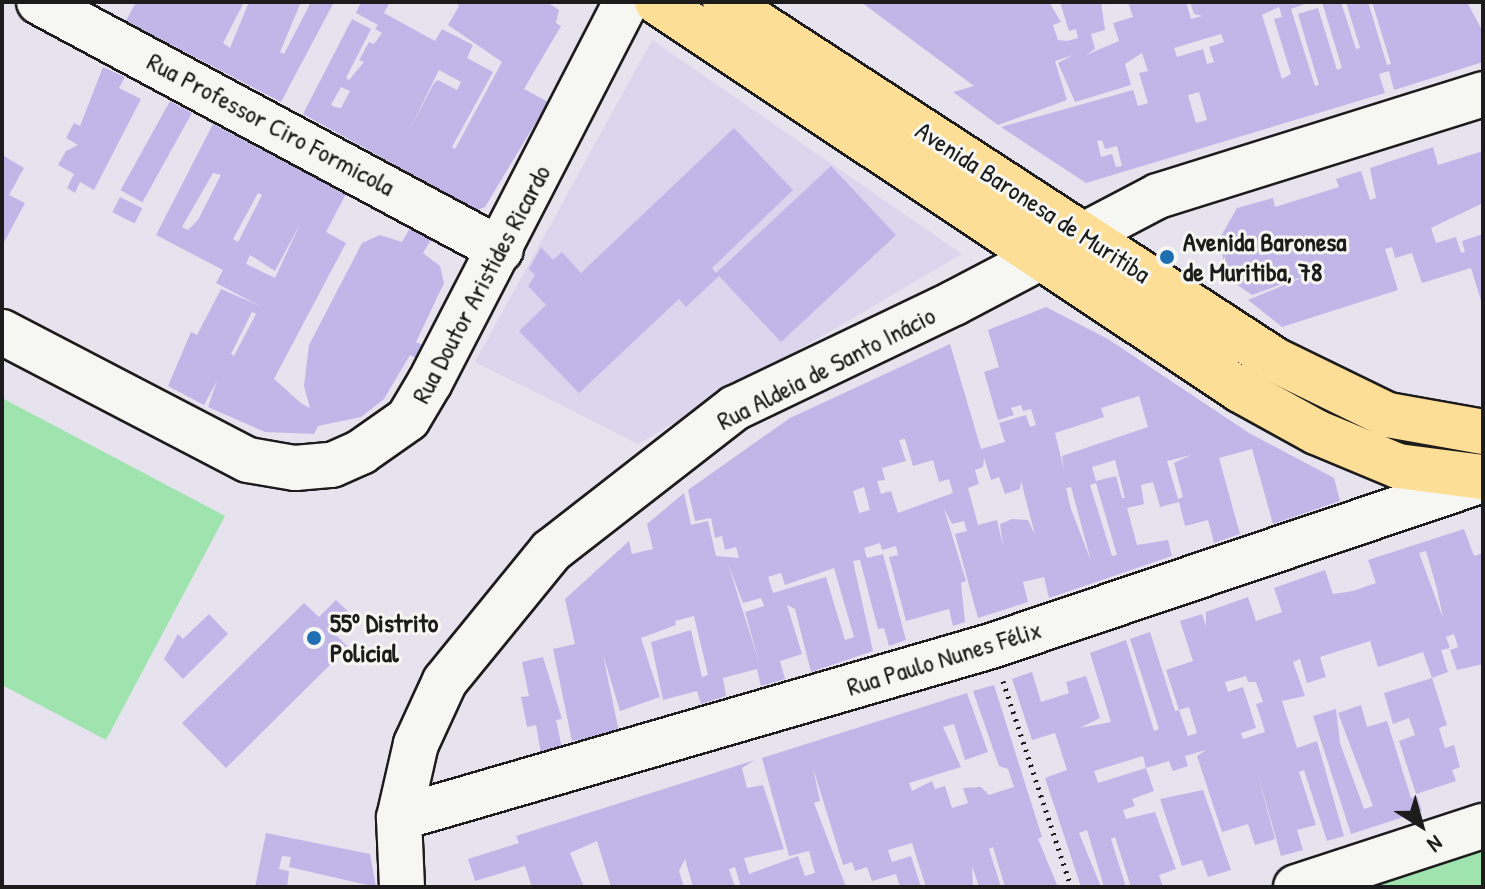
<!DOCTYPE html>
<meta charset="utf-8">
<style>
body{margin:0}
#map{position:relative;width:1485px;height:889px;overflow:hidden;background:#e6e3ef;font-family:"Patrick Hand",sans-serif}
div>[style]{position:absolute}
.built>*{inset:0;background:#dbd6ed}
.green>*{inset:0;background:#9fe3af}
.building>*{inset:0;background:#c0b7e8;transform-origin:0 0}
.path>*{height:5px;margin-top:-2.5px;transform-origin:0;background:repeating-linear-gradient(90deg,#1c1c1c 0 2px,transparent 0 8px)}
.roads{filter:drop-shadow(2px 0 #1c1c1c) drop-shadow(-2px 0 #1c1c1c) drop-shadow(0 2px #1c1c1c) drop-shadow(0 -2px #1c1c1c)}
.minor>*{height:44px;margin:-22px;padding:0 22px;transform-origin:22px;border-radius:22px;background:#f6f6f2}
.major>*{height:44px;margin:-22px;padding:0 22px;transform-origin:22px;border-radius:22px;background:#fdde96}
.dots>*{width:22px;height:22px;translate:-50% -50%;box-sizing:border-box;border:4px solid #f6f6f2;border-radius:50%}
span{translate:-50% -50%;white-space:nowrap;text-align:center;line-height:1.15;-webkit-text-stroke:6px #f6f6f2;paint-order:stroke}
.street-label{font-size:26px;color:#1c1c1c}
.poi-label{font-size:26px;color:#1c1c1c;font-weight:700}
.left{translate:0 -50%;text-align:left}
.frame{position:absolute;inset:0;border:4px solid #1c1c1c;pointer-events:none}
.north{position:absolute;left:1381px;top:785px;width:80px;height:80px;-webkit-text-stroke:6px #f6f6f2;paint-order:stroke;rotate:143deg;font-size:22px;font-weight:700;line-height:32px;text-align:center;color:#1c1c1c}
.north::after{content:'';display:block;margin:auto;width:28px;height:36px;background:#1c1c1c;clip-path:polygon(50% 0,100% 100%,50% 72%,0 100%)}
</style>
<div id="map">
<div class="built">
<div style="clip-path:polygon(652px 40px,962px 254px,638px 444px,475px 362px)"></div>
</div>
<div class="green">
<div style="clip-path:polygon(2px 398px,225px 516px,106px 740px,2px 685px)"></div>
<div style="clip-path:polygon(1483px 845px,1483px 887px,1351px 887px)"></div>
</div>
<div class="building">
<div style="clip-path:polygon(136px 2px,244px 2px,223px 43px,230px 48px,249px 2px,301px 2px,280px 52px,284px 54px,311px 2px,334px 2px,281px 102px,126px 21px)"></div>
<div style="clip-path:polygon(evenodd,361px 2px,390px 2px,384px 13px,435px 41px,442px 29px,473px 45px,467px 58px,493px 72px,452px 147px,455px 149px,502px 62px,448px 25px,459px 6px,457px 2px,547px 2px,559px 10px,556px 23px,561px 26px,524px 89px,548px 102px,485px 207px,477px 210px,303px 114px,352px 19px,371px 29px,346px 78px,349px 80px,364px 62px,359px 60px,369px 42px,374px 44px,382px 33px,375px 29px,378px 25px,356px 13px,361px 2px,439px 70px,461px 82px,457px 90px,438px 80px,434px 83px,410px 129px,439px 70px,361px 2px,341px 87px,350px 91px,341px 108px,335px 107px,331px 105px,341px 87px)"></div>
<div style="clip-path:polygon(evenodd,861px 2px,1049px 2px,1061px 22px,1053px 25px,1058px 40px,1067px 41px,1078px 38px,1076px 29px,1069px 31px,1060px 2px,1101px 2px,1105px 30px,1091px 34px,1095px 49px,1086px 55px,1119px 41px,1113px 23px,1133px 17px,1128px 2px,1186px 2px,1191px 19px,1202px 16px,1194px 14px,1190px 2px,1311px 2px,1291px 9px,1315px 86px,1319px 85px,1298px 14px,1318px 8px,1337px 70px,1342px 68px,1322px 2px,1341px 2px,1356px 49px,1360px 48px,1346px 2px,1368px 2px,1387px 65px,1391px 64px,1372px 2px,1467px 2px,1483px 32px,1483px 62px,1394px 90px,1389px 71px,1379px 74px,1385px 93px,1086px 183px,1001px 127px,1133px 90px,1138px 106px,1148px 103px,1139px 73px,1148px 71px,1142px 53px,1125px 64px,1131px 85px,1075px 102px,1058px 63px,1073px 55px,1055px 61px,1067px 100px,998px 125px,953px 92px,974px 86px,861px 2px,1279px 7px,1282px 17px,1274px 19px,1291px 74px,1282px 79px,1262px 15px,1279px 7px,861px 2px,1221px 34px,1224px 42px,1209px 47px,1214px 62px,1207px 64px,1203px 49px,1177px 57px,1174px 48px,1221px 34px,861px 2px,1199px 92px,1207px 120px,1196px 123px,1188px 95px,1199px 92px,861px 2px,1102px 140px,1105px 149px,1117px 146px,1122px 166px,1116px 167px,1112px 154px,1101px 157px,1097px 141px,1102px 140px)"></div>
<div style="clip-path:polygon(103px 67px,125px 77px,119px 88px,141px 99px,94px 190px,80px 182px,75px 193px,67px 188px,74px 174px,58px 165px,66px 151px,78px 145px,66px 138px,74px 123px,80px 126px)"></div>
<div style="left:170px;top:101px;width:25px;height:102px;rotate:29deg"></div>
<div style="clip-path:polygon(evenodd,213px 124px,346px 194px,326px 232px,346px 243px,274px 379px,302px 404px,310px 408px,304px 386px,309px 345px,362px 243px,380px 235px,402px 242px,410px 228px,431px 240px,423px 253px,440px 266px,444px 283px,416px 342px,423px 345px,416px 358px,410px 355px,384px 399px,361px 417px,318px 426px,314px 434px,265px 432px,208px 407px,217px 381px,204px 405px,168px 386px,191px 332px,197px 335px,221px 289px,260px 306px,216px 283px,223px 270px,156px 235px,213px 124px,213px 173px,221px 175px,198px 220px,188px 230px,182px 227px,213px 173px,213px 124px,258px 193px,262px 195px,238px 242px,233px 239px,258px 193px,213px 124px,301px 222px,275px 278px,246px 264px,250px 255px,275px 271px,301px 222px,213px 124px,252px 312px,256px 314px,234px 356px,231px 354px,252px 312px)"></div>
<div style="clip-path:polygon(734px 128px,793px 190px,712px 268px,716px 273px,831px 166px,896px 235px,781px 342px,719px 276px,686px 307px,679px 299px,579px 393px,519px 331px,546px 305px,528px 286px,535px 275px,529px 269px,541px 247px,553px 260px,562px 252px,581px 273px)"></div>
<div style="clip-path:polygon(evenodd,1433px 147px,1438px 165px,1483px 151px,1483px 203px,1431px 228px,1436px 243px,1456px 237px,1461px 253px,1465px 252px,1462px 241px,1483px 234px,1483px 307px,1471px 268px,1422px 283px,1412px 253px,1395px 258px,1392px 247px,1385px 249px,1398px 290px,1282px 327px,1248px 300px,1316px 272px,1252px 295px,1226px 277px,1220px 238px,1237px 208px,1273px 198px,1275px 207px,1339px 187px,1336px 179px,1361px 171px,1370px 200px,1376px 198px,1370px 168px,1433px 147px,1329px 235px,1332px 244px,1315px 249px,1312px 240px,1329px 235px)"></div>
<div style="clip-path:polygon(2px 155px,24px 168px,9px 195px,25px 203px,2px 246px)"></div>
<div style="left:120px;top:197px;width:25px;height:17px;rotate:27deg"></div>
<div style="clip-path:polygon(evenodd,1046px 307px,1108px 339px,1249px 433px,1334px 478px,1340px 501px,1273px 524px,1252px 449px,1219px 458px,1240px 534px,1214px 543px,1208px 520px,1185px 526px,1179px 502px,1160px 507px,1153px 482px,1141px 485px,1144px 504px,1127px 508px,1137px 545px,1168px 540px,1172px 556px,1049px 598px,1044px 577px,1023px 582px,1028px 602px,978px 618px,955px 534px,967px 531px,964px 521px,952px 524px,944px 509px,966px 581px,961px 583px,965px 622px,953px 626px,949px 609px,906px 621px,889px 557px,898px 555px,896px 546px,882px 550px,880px 543px,864px 548px,867px 558px,883px 554px,906px 640px,889px 646px,884px 628px,878px 629px,860px 560px,853px 561px,873px 651px,811px 672px,795px 609px,787px 605px,802px 654px,780px 661px,785px 679px,761px 686px,757px 669px,723px 678px,726px 696px,701px 704px,697px 691px,663px 700px,651px 642px,691px 630px,702px 677px,708px 675px,694px 616px,675px 621px,676px 625px,641px 638px,660px 697px,620px 711px,603px 655px,619px 732px,572px 741px,553px 649px,575px 644px,565px 599px,587px 579px,629px 541px,632px 554px,653px 549px,647px 524px,684px 493px,691px 525px,708px 521px,716px 556px,739px 558px,736px 547px,725px 550px,722px 536px,715px 538px,711px 518px,695px 521px,688px 490px,790px 418px,950px 344px,981px 449px,1005px 442px,999px 423px,1026px 415px,1030px 427px,1036px 425px,1031px 409px,1023px 411px,1021px 405px,1011px 408px,1014px 415px,998px 420px,984px 372px,999px 367px,988px 330px,1046px 307px,1139px 396px,1148px 427px,1062px 456px,1064px 470px,1055px 433px,1104px 417px,1101px 408px,1139px 396px,1046px 307px,905px 439px,913px 466px,933px 460px,939px 482px,949px 479px,953px 493px,898px 513px,891px 491px,881px 494px,877px 481px,885px 480px,882px 468px,906px 461px,899px 440px,905px 439px,1046px 307px,1191px 455px,1174px 463px,1183px 497px,1178px 499px,1167px 461px,1191px 455px,1046px 307px,984px 458px,991px 480px,999px 477px,1005px 494px,1020px 489px,1021px 481px,1035px 535px,1028px 520px,1012px 519px,1000px 524px,1003px 546px,997px 520px,978px 525px,968px 488px,979px 484px,975px 470px,983px 467px,984px 458px,1046px 307px,1115px 460px,1125px 498px,1122px 498px,1116px 476px,1096px 481px,1092px 467px,1115px 460px,1046px 307px,1096px 483px,1117px 555px,1112px 556px,1090px 485px,1096px 483px,1046px 307px,864px 487px,870px 510px,859px 513px,853px 491px,864px 487px,1046px 307px,1071px 487px,1091px 561px,1071px 509px,1066px 488px,1071px 487px,1046px 307px,728px 564px,743px 603px,761px 598px,764px 606px,745px 612px,760px 665px,728px 564px,1046px 307px,834px 568px,854px 637px,845px 640px,826px 577px,773px 593px,768px 577px,781px 573px,785px 585px,834px 568px)"></div>
<div style="clip-path:polygon(evenodd,1464px 529px,1474px 556px,1483px 553px,1483px 664px,1457px 670px,1450px 650px,1458px 647px,1454px 634px,1446px 637px,1450px 648px,1441px 650px,1448px 672px,1432px 678px,1423px 652px,1378px 667px,1370px 641px,1320px 657px,1326px 677px,1307px 683px,1300px 659px,1293px 662px,1305px 696px,1282px 701px,1297px 748px,1317px 741px,1344px 836px,1327px 841px,1304px 770px,1299px 772px,1316px 825px,1297px 830px,1303px 850px,1281px 856px,1257px 771px,1275px 839px,1255px 845px,1248px 824px,1222px 832px,1197px 756px,1206px 750px,1185px 756px,1188px 766px,1173px 771px,1169px 761px,1146px 768px,1143px 756px,1094px 771px,1098px 783px,1146px 768px,1154px 791px,1132px 799px,1135px 806px,1123px 810px,1126px 819px,1155px 812px,1176px 869px,1159px 875px,1163px 887px,1131px 887px,1115px 837px,1111px 839px,1126px 887px,1104px 887px,1087px 830px,1079px 833px,1101px 887px,1081px 887px,1045px 778px,1067px 770px,1055px 733px,1032px 740px,1012px 679px,1032px 672px,1041px 702px,1069px 693px,1066px 682px,1086px 676px,1100px 718px,1080px 728px,1111px 722px,1090px 653px,1126px 640px,1154px 731px,1159px 729px,1130px 639px,1150px 632px,1175px 711px,1179px 710px,1188px 736px,1197px 733px,1189px 707px,1179px 710px,1166px 670px,1193px 661px,1180px 621px,1202px 614px,1206px 626px,1206px 612px,1248px 597px,1256px 621px,1282px 612px,1274px 588px,1325px 570px,1333px 594px,1353px 591px,1376px 583px,1368px 560px,1464px 529px,1426px 551px,1437px 589px,1443px 618px,1419px 553px,1426px 551px,1464px 529px,1246px 676px,1248px 682px,1256px 682px,1263px 702px,1256px 704px,1265px 732px,1243px 739px,1241px 733px,1256px 728px,1243px 687px,1228px 692px,1225px 682px,1246px 676px)"></div>
<div style="clip-path:polygon(336px 600px,352px 615px,334px 633px,348px 647px,226px 768px,182px 723px,304px 603px,319px 617px)"></div>
<div style="clip-path:polygon(209px 614px,228px 634px,183px 679px,164px 659px,178px 634px,183px 639px)"></div>
<div style="clip-path:polygon(543px 657px,562px 719px,556px 720px,562px 748px,541px 754px,536px 725px,527px 727px,521px 697px,529px 696px,522px 662px)"></div>
<div style="clip-path:polygon(1432px 678px,1447px 725px,1439px 728px,1445px 748px,1454px 745px,1460px 767px,1452px 770px,1456px 781px,1416px 794px,1399px 741px,1415px 735px,1409px 718px,1393px 724px,1384px 693px)"></div>
<div style="clip-path:polygon(994px 685px,1042px 837px,1038px 839px,1058px 887px,1005px 887px,993px 847px,989px 849px,1001px 887px,979px 887px,972px 866px,973px 887px,926px 887px,912px 843px,888px 850px,892px 862px,911px 856px,921px 887px,900px 887px,896px 874px,872px 881px,867px 867px,855px 871px,852px 862px,843px 865px,813px 768px,820px 801px,814px 803px,846px 887px,741px 887px,735px 867px,729px 869px,735px 887px,693px 887px,685px 859px,679px 871px,684px 887px,611px 887px,597px 841px,570px 853px,584px 887px,532px 887px,525px 866px,475px 881px,468px 859px,519px 843px,516px 836px,755px 760px,742px 768px,747px 788px,763px 785px,784px 849px,744px 858px,749px 874px,798px 856px,805px 876px,815px 873px,809px 851px,789px 856px,762px 758px,967px 693px,988px 752px,965px 760px,954px 724px,943px 727px,961px 767px,909px 783px,912px 791px,932px 781px,935px 789px,945px 786px,952px 808px,968px 803px,963px 788px,981px 787px,989px 795px,1014px 787px,1008px 769px,999px 766px,973px 691px)"></div>
<div style="clip-path:polygon(1361px 705px,1367px 727px,1387px 721px,1411px 798px,1417px 796px,1422px 811px,1351px 834px,1313px 716px,1336px 709px,1340px 743px,1364px 809px,1373px 806px,1338px 713px)"></div>
<div style="clip-path:polygon(1203px 790px,1231px 870px,1208px 877px,1202px 860px,1182px 866px,1160px 799px)"></div>
<div style="clip-path:polygon(266px 833px,370px 854px,376px 887px,289px 867px,291px 857px,282px 856px,279px 869px,289px 871px,287px 887px,255px 887px)"></div>
</div>
<div class="path">
<div style="left:1003px;top:681px;width:217px;rotate:71.7deg"></div>
</div>
<div class="roads">
<div class="minor">
<div style="left:39px;top:2px;width:524px;rotate:28.23deg"></div>
<div style="left:2px;top:332px;width:277px;rotate:27.5deg"></div>
<div style="left:248px;top:460px;width:48px;rotate:9.7deg"></div>
<div style="left:295px;top:468px;width:37px;rotate:-5deg"></div>
<div style="left:332px;top:465px;width:32px;rotate:-24deg"></div>
<div style="left:361px;top:452px;width:57px;rotate:-35.1deg"></div>
<div style="left:408px;top:419px;width:43px;rotate:-59.3deg"></div>
<div style="left:430px;top:382px;width:428px;rotate:-62.7deg"></div>
<div style="left:399px;top:818px;width:616px;rotate:-16.2deg"></div>
<div style="left:991px;top:646px;width:519px;rotate:-18.64deg"></div>
<div style="left:402px;top:887px;width:69px;rotate:-92.5deg"></div>
<div style="left:399px;top:818px;width:76px;rotate:-77.1deg"></div>
<div style="left:416px;top:744px;width:69px;rotate:-65.3deg"></div>
<div style="left:445px;top:681px;width:168px;rotate:-50.8deg"></div>
<div style="left:551px;top:551px;width:233px;rotate:-37.9deg"></div>
<div style="left:735px;top:408px;width:243px;rotate:-25.6deg"></div>
<div style="left:954px;top:303px;width:230px;rotate:-27.7deg"></div>
<div style="left:1158px;top:196px;width:341px;rotate:-17.4deg"></div>
<div style="left:1296px;top:887px;width:197px;rotate:-18.1deg"></div>
</div>
<div class="major">
<div style="left:657px;top:2px;width:700px;rotate:33.64deg"></div>
<div style="left:1240px;top:390px;width:87px;rotate:28.9deg"></div>
<div style="left:1316px;top:432px;width:89px;rotate:22.5deg"></div>
<div style="left:1398px;top:466px;width:86px;rotate:7.4deg"></div>
<div style="left:725px;top:2px;width:656px;rotate:33.06deg"></div>
<div style="left:1275px;top:360px;width:126px;rotate:26deg"></div>
<div style="left:1388px;top:415px;width:97px;rotate:10.1deg"></div>
</div>
</div>
<div class="dots">
<div style="left:1167px;top:257px;background:#1f6fb2"></div>
<div style="left:314px;top:638px;background:#1f6fb2"></div>
</div>
<div class="street-label">
<span style="left:271px;top:124px;rotate:28deg">Rua Professor Ciro Formicola</span>
<span style="left:1033px;top:202px;rotate:33deg">Avenida Baronesa de Muritiba</span>
<span style="left:481px;top:284px;rotate:-62deg">Rua Doutor Aristides Ricardo</span>
<span style="left:826px;top:368px;rotate:-27deg">Rua Aldeia de Santo Inácio</span>
<span style="left:944px;top:658px;rotate:-17deg">Rua Paulo Nunes Félix</span>
</div>
<div class="poi-label">
<span class="left" style="left:1183px;top:257px">Avenida Baronesa<br>de Muritiba, 78</span>
<span class="left" style="left:330px;top:638px">55º Distrito<br>Policial</span>
</div>
<div class="frame"></div>
<div class="north">N</div>
</div>
